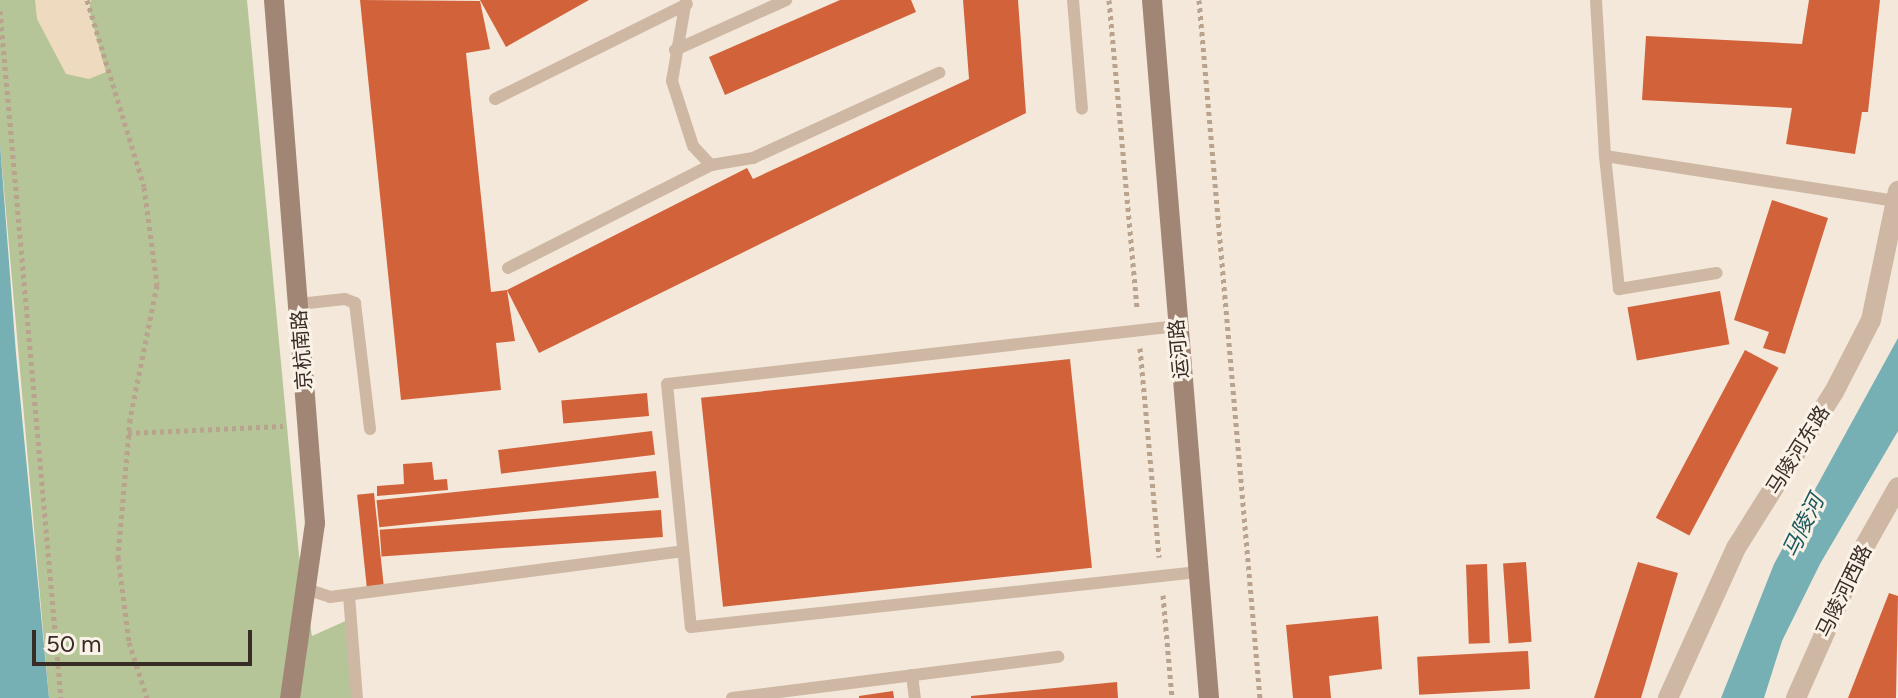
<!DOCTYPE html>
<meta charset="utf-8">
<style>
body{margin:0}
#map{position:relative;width:1898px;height:698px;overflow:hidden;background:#f4e8da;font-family:Figtree,"Noto Sans SC",sans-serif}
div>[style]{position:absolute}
.green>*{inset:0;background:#b5c598}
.plaza>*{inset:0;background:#eedabf}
.water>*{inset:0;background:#76b0b4}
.building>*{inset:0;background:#d2623a;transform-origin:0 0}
.path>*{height:5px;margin-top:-2.5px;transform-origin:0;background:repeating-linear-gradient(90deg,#b9a28e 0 4px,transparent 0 8px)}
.lane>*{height:12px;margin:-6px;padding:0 6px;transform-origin:6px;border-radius:6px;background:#ceb8a4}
.street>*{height:20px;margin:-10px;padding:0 10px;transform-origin:10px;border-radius:10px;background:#ceb8a4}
.secondary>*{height:20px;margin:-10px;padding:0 10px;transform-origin:10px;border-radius:10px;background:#a18675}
span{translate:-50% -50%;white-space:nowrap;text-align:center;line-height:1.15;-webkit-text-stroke:6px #fbf2e7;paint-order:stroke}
.street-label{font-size:20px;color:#382c27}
.water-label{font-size:22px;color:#18585e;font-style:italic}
.scale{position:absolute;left:32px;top:630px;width:220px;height:36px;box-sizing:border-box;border:4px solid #382c27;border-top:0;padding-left:10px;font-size:24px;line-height:28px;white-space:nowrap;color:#382c27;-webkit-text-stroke:6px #fbf2e7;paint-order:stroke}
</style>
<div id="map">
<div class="green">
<div style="clip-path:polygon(0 0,247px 0,299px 555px,312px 636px,350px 619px,355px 698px,49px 698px,0 144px)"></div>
</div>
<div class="plaza">
<div style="clip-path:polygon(35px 0,91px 0,89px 10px,106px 72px,89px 79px,66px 74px,37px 19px)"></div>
</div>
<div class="water">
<div style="clip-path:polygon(0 144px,16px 354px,49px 698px,0 698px)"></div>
<div style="clip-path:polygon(1898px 338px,1898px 431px,1820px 564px,1782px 641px,1764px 698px,1721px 698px,1774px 564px)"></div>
</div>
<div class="building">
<div style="clip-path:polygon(360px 0,480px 1px,490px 49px,466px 53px,491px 292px,507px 290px,747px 168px,753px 179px,969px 79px,963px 0,1018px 0,1026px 113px,539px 353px,507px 290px,515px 341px,496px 343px,501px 390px,401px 400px)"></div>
<div style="clip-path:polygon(480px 0,589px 0,506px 47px)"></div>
<div style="clip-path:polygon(840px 0,911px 0,916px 12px,725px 95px,709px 57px)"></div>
<div style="clip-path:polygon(1809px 0,1880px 0,1868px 112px,1862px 112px,1855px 154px,1786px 144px,1792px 108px,1642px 100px,1646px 36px,1802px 44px)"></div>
<div style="clip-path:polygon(1772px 200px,1828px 218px,1785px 354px,1763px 348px,1769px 332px,1734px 320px)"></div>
<div style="left:1720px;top:291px;width:54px;height:94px;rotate:80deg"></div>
<div style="left:1745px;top:350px;width:38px;height:190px;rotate:28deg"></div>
<div style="left:1070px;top:359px;width:210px;height:371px;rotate:84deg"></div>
<div style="left:647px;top:393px;width:23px;height:86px;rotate:85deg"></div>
<div style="left:652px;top:431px;width:24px;height:155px;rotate:83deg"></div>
<div style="clip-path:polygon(432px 462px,434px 480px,447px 479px,448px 490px,377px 496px,377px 486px,404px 484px,403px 464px)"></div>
<div style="left:656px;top:471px;width:27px;height:281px;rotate:84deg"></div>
<div style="left:374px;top:493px;width:93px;height:17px;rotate:84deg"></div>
<div style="left:661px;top:510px;width:27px;height:282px;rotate:86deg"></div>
<div style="left:1526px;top:562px;width:80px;height:23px;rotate:86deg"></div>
<div style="clip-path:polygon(1638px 562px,1678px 573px,1641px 698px,1594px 698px)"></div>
<div style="left:1487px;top:564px;width:79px;height:21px;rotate:88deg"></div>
<div style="clip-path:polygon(1889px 593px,1898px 596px,1896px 698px,1848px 698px)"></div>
<div style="clip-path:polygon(1378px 616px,1382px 669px,1329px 676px,1331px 698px,1293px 698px,1286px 625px)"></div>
<div style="left:1528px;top:651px;width:38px;height:111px;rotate:87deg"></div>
<div style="clip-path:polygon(1117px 682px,1118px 698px,971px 698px,971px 696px)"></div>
<div style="clip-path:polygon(893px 691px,894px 698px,859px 698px,859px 696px)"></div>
</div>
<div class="path">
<div style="left:87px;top:0;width:195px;rotate:73deg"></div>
<div style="left:144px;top:187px;width:99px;rotate:82.4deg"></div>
<div style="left:157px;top:285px;width:137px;rotate:101.4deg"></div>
<div style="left:130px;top:419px;width:139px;rotate:95deg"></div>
<div style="left:118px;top:557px;width:86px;rotate:82.6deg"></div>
<div style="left:129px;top:642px;width:59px;rotate:72.2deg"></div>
<div style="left:1109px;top:0;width:311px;rotate:84.8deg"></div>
<div style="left:1199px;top:0;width:701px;rotate:85.01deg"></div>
<div style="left:0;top:11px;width:690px;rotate:84.93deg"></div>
<div style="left:1140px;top:348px;width:210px;rotate:84.8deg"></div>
<div style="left:128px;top:433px;width:155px;rotate:-2.6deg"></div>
<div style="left:1163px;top:595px;width:103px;rotate:85deg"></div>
</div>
<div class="lane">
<div style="left:686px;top:0;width:82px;rotate:99.8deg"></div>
<div style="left:672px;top:81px;width:68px;rotate:72.1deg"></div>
<div style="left:693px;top:146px;width:26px;rotate:47deg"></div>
<div style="left:711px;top:165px;width:43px;rotate:-9.5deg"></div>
<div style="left:753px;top:158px;width:205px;rotate:-24.6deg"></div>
<div style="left:1073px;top:0;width:109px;rotate:85.3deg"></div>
<div style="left:1596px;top:0;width:156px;rotate:86.7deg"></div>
<div style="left:1605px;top:156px;width:294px;rotate:8.8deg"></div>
<div style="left:675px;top:50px;width:122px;rotate:-24.2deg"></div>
<div style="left:495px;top:99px;width:214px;rotate:-26.3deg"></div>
<div style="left:1605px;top:156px;width:134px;rotate:84deg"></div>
<div style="left:1619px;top:289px;width:99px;rotate:-9.3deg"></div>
<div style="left:508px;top:268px;width:228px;rotate:-26.9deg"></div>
<div style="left:299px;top:304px;width:46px;rotate:-6.2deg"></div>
<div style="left:345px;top:299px;width:11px;rotate:22deg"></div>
<div style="left:355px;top:303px;width:127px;rotate:83.2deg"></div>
<div style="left:1177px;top:326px;width:513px;rotate:173.51deg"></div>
<div style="left:667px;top:384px;width:244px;rotate:84.4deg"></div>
<div style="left:691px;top:627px;width:510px;rotate:-6.19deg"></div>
<div style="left:309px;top:590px;width:22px;rotate:18deg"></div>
<div style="left:330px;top:597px;width:356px;rotate:-7.4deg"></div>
<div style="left:349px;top:595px;width:103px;rotate:85.6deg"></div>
<div style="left:912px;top:675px;width:23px;rotate:83deg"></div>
<div style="left:732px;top:698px;width:329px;rotate:-7.2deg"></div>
</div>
<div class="street">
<div style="left:1668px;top:698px;width:165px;rotate:-65.6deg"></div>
<div style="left:1736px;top:548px;width:184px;rotate:-57.9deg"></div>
<div style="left:1834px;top:392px;width:81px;rotate:-62.8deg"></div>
<div style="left:1871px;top:320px;width:132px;rotate:-78.2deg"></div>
<div style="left:1796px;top:698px;width:155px;rotate:-66.1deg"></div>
<div style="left:1859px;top:556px;width:79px;rotate:-60.5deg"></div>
</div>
<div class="secondary">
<div style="left:274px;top:0;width:525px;rotate:85.52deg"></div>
<div style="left:315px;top:523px;width:177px;rotate:98.1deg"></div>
<div style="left:1152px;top:0;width:700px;rotate:85.33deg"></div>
</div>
<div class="street-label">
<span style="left:1179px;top:349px;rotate:-95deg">运河路</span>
<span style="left:302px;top:350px;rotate:-94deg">京杭南路</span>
<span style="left:1798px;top:450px;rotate:-58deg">马陵河东路</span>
<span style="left:1844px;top:591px;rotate:-64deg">马陵河西路</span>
</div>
<div class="water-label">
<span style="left:1803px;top:526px;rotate:-64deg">马陵河</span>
</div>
<div class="scale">50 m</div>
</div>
